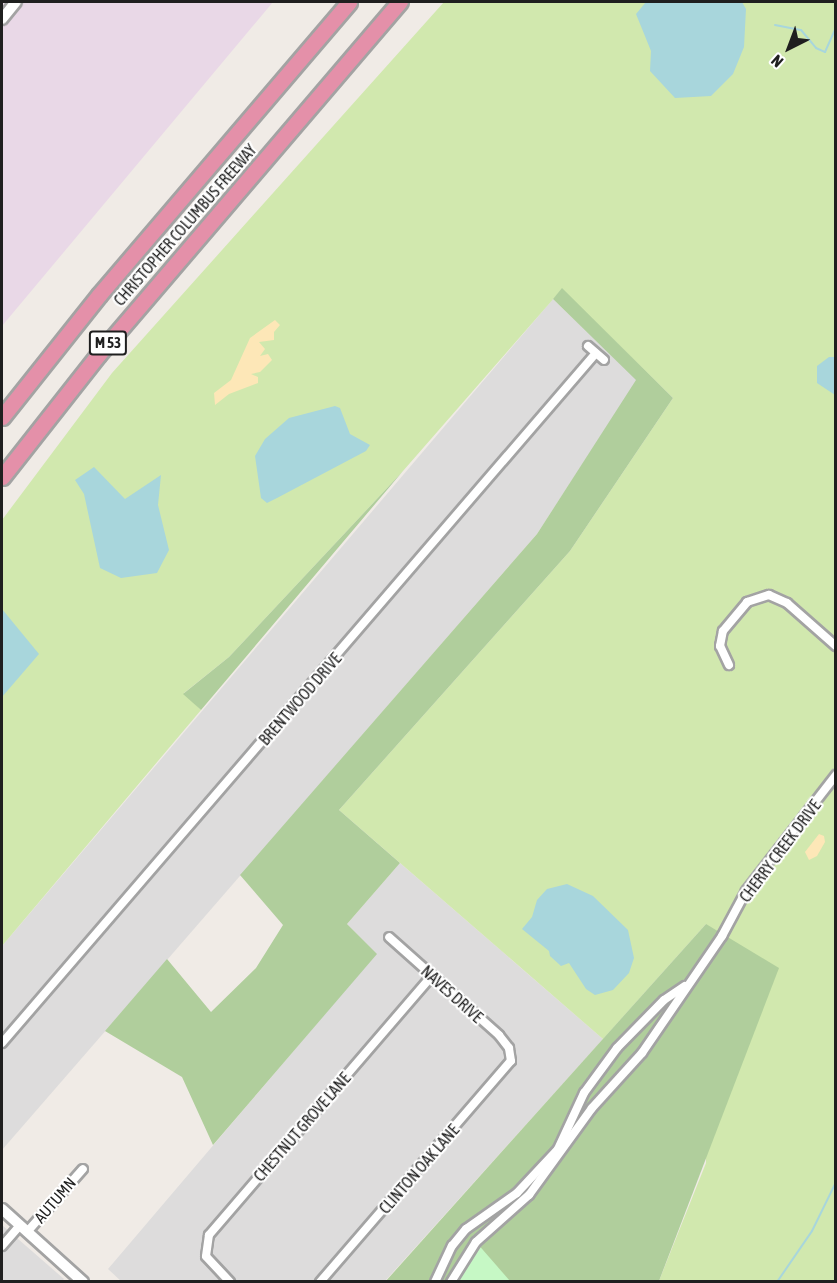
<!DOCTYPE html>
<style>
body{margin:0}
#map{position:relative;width:837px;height:1283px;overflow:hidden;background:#f0ebe6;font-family:"Asap Condensed",sans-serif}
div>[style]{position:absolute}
.residential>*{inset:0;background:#dddcdc}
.industrial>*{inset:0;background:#e9d8e7}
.grass>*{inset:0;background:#d1e8ae}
.forest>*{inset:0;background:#b0ce9c}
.sand>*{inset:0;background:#fde7b7}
.park>*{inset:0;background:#c6f8c5}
.water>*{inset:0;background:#a8d6dc}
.stream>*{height:2px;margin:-1px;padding:0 1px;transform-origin:1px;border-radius:1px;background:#a8d6dc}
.roads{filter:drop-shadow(2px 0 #a3a3a3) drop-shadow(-2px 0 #a3a3a3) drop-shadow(0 2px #a3a3a3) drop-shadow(0 -2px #a3a3a3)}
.minor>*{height:8px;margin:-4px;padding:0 4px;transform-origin:4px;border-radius:4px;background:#fff}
.tertiary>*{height:10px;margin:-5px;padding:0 5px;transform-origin:5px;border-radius:5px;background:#fff}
.motorway>*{height:15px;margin:-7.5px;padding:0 7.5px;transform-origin:7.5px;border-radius:7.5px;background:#e490a9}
span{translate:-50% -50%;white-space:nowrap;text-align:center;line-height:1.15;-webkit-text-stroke:4.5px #fff;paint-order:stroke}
.shield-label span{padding:2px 4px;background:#fff;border:2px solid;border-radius:4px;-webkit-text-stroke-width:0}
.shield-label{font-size:15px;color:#1f1f1f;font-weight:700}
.street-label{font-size:16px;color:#1f1f1f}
.frame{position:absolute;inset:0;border:3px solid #1f1f1f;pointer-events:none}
.north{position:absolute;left:759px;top:18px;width:60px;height:60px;-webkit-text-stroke:4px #fff;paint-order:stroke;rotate:222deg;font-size:16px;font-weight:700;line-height:24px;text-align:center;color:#1f1f1f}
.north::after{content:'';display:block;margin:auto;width:21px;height:27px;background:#1f1f1f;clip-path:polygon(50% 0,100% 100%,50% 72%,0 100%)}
</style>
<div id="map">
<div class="residential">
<div style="clip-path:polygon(553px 299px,637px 380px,537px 534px,2px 1150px,2px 946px)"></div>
<div style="clip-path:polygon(400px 863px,603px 1039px,385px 1281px,122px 1282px,108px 1269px,376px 954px,347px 924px)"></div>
<div style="clip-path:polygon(2px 1225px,64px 1279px,62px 1281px,2px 1281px)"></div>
</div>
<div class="industrial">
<div style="clip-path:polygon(2px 2px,273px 2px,2px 326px)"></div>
</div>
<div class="grass">
<div style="clip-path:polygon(444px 2px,835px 2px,835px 1281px,659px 1281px,706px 1163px,706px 924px,603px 1039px,339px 810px,570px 551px,673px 398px,562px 289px,403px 471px,229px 657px,184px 693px,201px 710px,2px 946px,2px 520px,112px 373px)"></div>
</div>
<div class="forest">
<div style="clip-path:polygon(562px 288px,673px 398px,570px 551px,339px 810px,400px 863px,347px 924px,377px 954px,213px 1145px,182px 1077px,105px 1031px,167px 959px,211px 1012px,256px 968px,283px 925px,240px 875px,537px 534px,636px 380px,553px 299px)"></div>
<div style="clip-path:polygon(403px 471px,201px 710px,183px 694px,229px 657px)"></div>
<div style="clip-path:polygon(706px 924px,779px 968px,659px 1281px,385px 1282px)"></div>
</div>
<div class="sand">
<div style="clip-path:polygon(275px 320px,280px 325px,274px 332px,274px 340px,259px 342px,265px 349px,260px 356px,268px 354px,272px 360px,260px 372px,251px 374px,258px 377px,258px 383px,229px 394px,215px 405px,214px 393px,231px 380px,250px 338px)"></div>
<div style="clip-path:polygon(819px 834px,824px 836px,825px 842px,817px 856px,809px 860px,805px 852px)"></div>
</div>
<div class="park">
<div style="clip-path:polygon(476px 1242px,510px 1281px,449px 1282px)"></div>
</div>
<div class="water">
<div style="clip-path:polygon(646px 2px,742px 2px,746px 9px,744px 47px,733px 74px,711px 96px,675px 98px,650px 71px,651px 51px,636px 14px)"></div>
<div style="clip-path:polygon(829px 357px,835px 357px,835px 395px,817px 383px,817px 366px)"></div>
<div style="clip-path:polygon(335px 406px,340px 408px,350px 434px,370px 445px,366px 451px,277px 498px,267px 503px,261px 498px,255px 456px,265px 439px,289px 418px)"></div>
<div style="clip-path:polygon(94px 467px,125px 499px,161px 475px,158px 505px,169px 550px,157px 573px,121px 578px,100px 568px,84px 494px,75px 480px)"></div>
<div style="clip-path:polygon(2px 609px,39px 654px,2px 697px)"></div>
<div style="clip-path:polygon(567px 884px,593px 896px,628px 930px,634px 958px,629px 973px,613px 990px,595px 995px,586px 989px,569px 963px,561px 966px,550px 956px,549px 951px,522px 929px,532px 917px,537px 900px,547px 889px)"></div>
</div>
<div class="stream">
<div style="left:775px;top:25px;width:26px;rotate:11deg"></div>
<div style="left:801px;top:30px;width:23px;rotate:50deg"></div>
<div style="left:816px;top:48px;width:10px;rotate:24deg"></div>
<div style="left:825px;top:52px;width:27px;rotate:-66deg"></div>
<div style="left:777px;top:1282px;width:62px;rotate:-55.5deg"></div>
<div style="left:812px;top:1231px;width:55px;rotate:-63.9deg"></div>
</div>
<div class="roads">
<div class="minor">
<div style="left:588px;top:346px;width:21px;rotate:41deg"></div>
<div style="left:729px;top:665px;width:21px;rotate:-115deg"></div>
<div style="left:720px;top:646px;width:15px;rotate:-79deg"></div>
<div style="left:723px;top:631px;width:38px;rotate:-50deg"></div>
<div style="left:747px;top:602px;width:23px;rotate:-18deg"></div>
<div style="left:769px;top:595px;width:20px;rotate:24deg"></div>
<div style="left:787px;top:603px;width:65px;rotate:41.3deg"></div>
<div style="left:2px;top:1043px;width:910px;rotate:-49.28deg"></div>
<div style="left:27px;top:1232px;width:84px;rotate:-48.4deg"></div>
<div style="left:2px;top:1246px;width:28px;rotate:-49deg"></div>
<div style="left:230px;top:1282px;width:35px;rotate:-133deg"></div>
<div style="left:206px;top:1256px;width:21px;rotate:-82deg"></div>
<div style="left:209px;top:1235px;width:342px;rotate:-49.3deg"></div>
<div style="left:320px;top:1282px;width:292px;rotate:-49.2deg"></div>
<div style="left:511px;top:1061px;width:13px;rotate:-99deg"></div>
<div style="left:509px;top:1048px;width:16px;rotate:-128deg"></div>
<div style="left:499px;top:1035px;width:147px;rotate:-138.3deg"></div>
<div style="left:435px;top:1282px;width:40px;rotate:-65deg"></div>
<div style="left:452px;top:1246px;width:22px;rotate:-51deg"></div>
<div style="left:466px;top:1229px;width:62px;rotate:-35.2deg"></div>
<div style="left:517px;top:1193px;width:60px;rotate:-47deg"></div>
<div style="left:558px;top:1149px;width:62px;rotate:-65.1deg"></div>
<div style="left:584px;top:1093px;width:56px;rotate:-53.7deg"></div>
<div style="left:617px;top:1048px;width:67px;rotate:-45.6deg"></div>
<div style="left:664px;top:1000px;width:25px;rotate:-34deg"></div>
<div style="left:451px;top:1282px;width:47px;rotate:-58deg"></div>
<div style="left:476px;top:1242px;width:71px;rotate:-41.6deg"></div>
<div style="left:529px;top:1195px;width:107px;rotate:-54.1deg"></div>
<div style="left:592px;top:1108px;width:74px;rotate:-47.7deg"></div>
<div style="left:642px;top:1053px;width:142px;rotate:-55.6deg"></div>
<div style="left:722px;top:936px;width:51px;rotate:-61.9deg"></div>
<div style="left:746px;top:891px;width:147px;rotate:-52.2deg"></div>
</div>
<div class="tertiary">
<div style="left:2px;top:19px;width:22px;rotate:-51deg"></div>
<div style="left:2px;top:1209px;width:109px;rotate:42deg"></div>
</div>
<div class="motorway">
<div style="left:2px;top:417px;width:156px;rotate:-51.5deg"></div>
<div style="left:99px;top:295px;width:385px;rotate:-49.5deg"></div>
<div style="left:2px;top:477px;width:155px;rotate:-51.8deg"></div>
<div style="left:98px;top:355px;width:465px;rotate:-49.5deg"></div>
</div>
</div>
<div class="shield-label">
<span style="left:108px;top:343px">M 53</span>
</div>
<div class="street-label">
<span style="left:185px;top:225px;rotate:-49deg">CHRISTOPHER COLUMBUS FREEWAY</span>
<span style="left:300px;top:699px;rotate:-49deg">BRENTWOOD DRIVE</span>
<span style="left:780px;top:851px;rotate:-53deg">CHERRY CREEK DRIVE</span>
<span style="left:452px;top:994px;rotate:42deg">NAVES DRIVE</span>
<span style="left:302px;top:1127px;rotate:-49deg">CHESTNUT GROVE LANE</span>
<span style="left:419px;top:1169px;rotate:-49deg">CLINTON OAK LANE</span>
<span style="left:55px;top:1200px;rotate:-49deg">AUTUMN</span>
</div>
<div class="frame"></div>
<div class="north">N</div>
</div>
